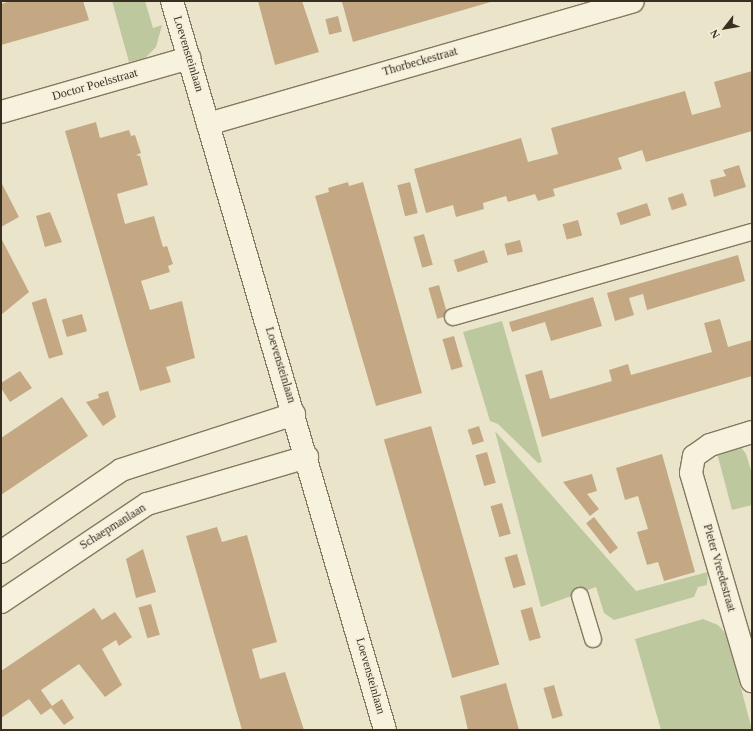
<!DOCTYPE html>
<style>
body{margin:0}
#map{position:relative;width:753px;height:731px;overflow:hidden;background:#eae5ca;font-family:Georgia,serif}
div>[style]{position:absolute}
.green>*{inset:0;background:#bec89f}
.building>*{inset:0;background:#c4a884;transform-origin:0 0}
.roads{filter:drop-shadow(1px 0 #857960) drop-shadow(-1px 0 #857960) drop-shadow(0 1px #857960) drop-shadow(0 -1px #857960)}
.service>*{height:16px;margin:-8px;padding:0 8px;transform-origin:8px;border-radius:8px;background:#f6f2dd}
.minor>*{height:22px;margin:-11px;padding:0 11px;transform-origin:11px;border-radius:11px;background:#f6f2dd}
span{translate:-50% -50%;white-space:nowrap;text-align:center;line-height:1.15;-webkit-text-stroke:3px #f3efd9;paint-order:stroke}
.street-label{font-size:12px;color:#382f22}
.frame{position:absolute;inset:0;border:2px solid #382f22;pointer-events:none}
.north{position:absolute;left:705px;top:8px;width:40px;height:40px;-webkit-text-stroke:3px #f3efd9;paint-order:stroke;rotate:239deg;font-size:11px;font-weight:700;line-height:16px;text-align:center;color:#382f22}
.north::after{content:'';display:block;margin:auto;width:14px;height:18px;background:#382f22;clip-path:polygon(50% 0,100% 100%,50% 72%,0 100%)}
</style>
<div id="map">
<div class="green">
<div style="clip-path:polygon(112px 1px,145px 1px,153px 28px,162px 25px,156px 47px,145px 58px,129px 62px)"></div>
<div style="clip-path:polygon(502px 321px,542px 462px,538px 463px,498px 424px,490px 421px,463px 332px)"></div>
<div style="clip-path:polygon(495px 431px,636px 591px,708px 572px,707px 585px,698px 587px,694px 597px,614px 620px,604px 613px,596px 587px,541px 607px)"></div>
<div style="clip-path:polygon(741px 447px,746px 454px,752px 474px,752px 505px,732px 510px,717px 453px)"></div>
<div style="clip-path:polygon(703px 619px,718px 625px,727px 635px,752px 730px,661px 730px,635px 639px)"></div>
</div>
<div class="building">
<div style="clip-path:polygon(11px 1px,83px 1px,89px 20px,1px 45px,1px 4px)"></div>
<div style="clip-path:polygon(258px 1px,302px 1px,319px 52px,275px 65px)"></div>
<div style="clip-path:polygon(494px 1px,353px 42px,342px 2px,344px 1px)"></div>
<div style="left:338px;top:16px;width:16px;height:13px;rotate:76deg"></div>
<div style="clip-path:polygon(752px 71px,752px 131px,646px 162px,642px 150px,618px 158px,622px 169px,553px 189px,555px 196px,538px 201px,535px 194px,508px 202px,506px 196px,483px 203px,484px 209px,456px 217px,453px 205px,426px 213px,414px 169px,521px 138px,528px 162px,558px 154px,551px 128px,685px 91px,692px 115px,721px 107px,714px 82px)"></div>
<div style="clip-path:polygon(96px 122px,100px 138px,129px 130px,131px 136px,135px 135px,141px 153px,136px 155px,140px 156px,148px 185px,117px 194px,125px 224px,154px 216px,163px 247px,167px 246px,173px 264px,168px 266px,170px 272px,141px 281px,150px 310px,182px 301px,195px 358px,166px 367px,171px 382px,140px 391px,65px 131px)"></div>
<div style="clip-path:polygon(739px 165px,746px 187px,714px 197px,710px 180px,726px 176px,723px 170px)"></div>
<div style="clip-path:polygon(1px 182px,19px 217px,1px 227px)"></div>
<div style="clip-path:polygon(348px 182px,349px 186px,363px 182px,422px 393px,376px 406px,315px 196px,329px 192px,328px 188px)"></div>
<div style="left:410px;top:182px;width:32px;height:13px;rotate:76deg"></div>
<div style="left:683px;top:193px;width:13px;height:16px;rotate:72deg"></div>
<div style="left:647px;top:203px;width:13px;height:32px;rotate:72deg"></div>
<div style="clip-path:polygon(50px 212px,62px 242px,45px 247px,36px 216px)"></div>
<div style="left:578px;top:220px;width:16px;height:16px;rotate:75deg"></div>
<div style="left:424px;top:234px;width:32px;height:11px;rotate:74deg"></div>
<div style="clip-path:polygon(1px 238px,29px 292px,1px 315px)"></div>
<div style="left:520px;top:240px;width:12px;height:16px;rotate:76deg"></div>
<div style="left:484px;top:250px;width:13px;height:32px;rotate:72deg"></div>
<div style="clip-path:polygon(738px 255px,745px 281px,647px 310px,643px 294px,629px 298px,634px 315px,615px 321px,607px 293px)"></div>
<div style="left:439px;top:285px;width:32px;height:11px;rotate:74deg"></div>
<div style="clip-path:polygon(593px 297px,602px 326px,551px 341px,545px 322px,512px 332px,509px 322px)"></div>
<div style="left:46px;top:298px;width:59px;height:15px;rotate:73deg"></div>
<div style="left:82px;top:314px;width:18px;height:21px;rotate:74deg"></div>
<div style="clip-path:polygon(720px 319px,728px 347px,752px 340px,752px 376px,542px 437px,525px 375px,542px 370px,550px 399px,612px 381px,609px 370px,628px 364px,631px 375px,712px 352px,704px 323px)"></div>
<div style="left:454px;top:336px;width:32px;height:12px;rotate:74deg"></div>
<div style="clip-path:polygon(20px 371px,32px 388px,10px 402px,1px 388px,1px 383px)"></div>
<div style="clip-path:polygon(108px 391px,116px 417px,103px 426px,86px 402px,99px 398px,98px 394px)"></div>
<div style="clip-path:polygon(62px 397px,88px 436px,1px 495px,1px 438px)"></div>
<div style="left:431px;top:426px;width:248px;height:49px;rotate:74deg"></div>
<div style="left:479px;top:426px;width:16px;height:12px;rotate:72deg"></div>
<div style="left:487px;top:452px;width:32px;height:12px;rotate:74deg"></div>
<div style="clip-path:polygon(662px 454px,695px 572px,664px 581px,658px 562px,647px 565px,637px 532px,648px 529px,638px 496px,625px 500px,616px 468px)"></div>
<div style="clip-path:polygon(592px 474px,597px 491px,587px 494px,599px 509px,590px 516px,563px 482px)"></div>
<div style="left:502px;top:503px;width:32px;height:12px;rotate:74deg"></div>
<div style="left:594px;top:517px;width:39px;height:10px;rotate:52deg"></div>
<div style="clip-path:polygon(217px 527px,222px 542px,247px 535px,277px 642px,252px 649px,260px 679px,285px 672px,304px 730px,242px 730px,186px 536px)"></div>
<div style="clip-path:polygon(143px 549px,156px 592px,136px 598px,126px 559px)"></div>
<div style="left:517px;top:554px;width:32px;height:13px;rotate:74deg"></div>
<div style="left:151px;top:604px;width:32px;height:13px;rotate:74deg"></div>
<div style="left:532px;top:607px;width:32px;height:12px;rotate:74deg"></div>
<div style="clip-path:polygon(94px 608px,102px 620px,115px 612px,132px 637px,119px 646px,116px 640px,102px 649px,122px 685px,105px 697px,79px 664px,41px 690px,52px 706px,62px 699px,74px 718px,64px 725px,51px 708px,41px 715px,29px 699px,1px 718px,1px 671px)"></div>
<div style="clip-path:polygon(506px 683px,519px 730px,468px 730px,460px 696px)"></div>
<div style="left:554px;top:685px;width:32px;height:11px;rotate:74deg"></div>
</div>
<div class="roads">
<div class="service">
<div style="left:453px;top:317px;width:311px;rotate:-15.9deg"></div>
<div style="left:580px;top:596px;width:45px;rotate:73.2deg"></div>
</div>
<div class="minor">
<div style="left:172px;top:1px;width:759px;rotate:73.71deg"></div>
<div style="left:1px;top:112px;width:196px;rotate:-16deg"></div>
<div style="left:208px;top:124px;width:442px;rotate:-16.1deg"></div>
<div style="left:752px;top:432px;width:44px;rotate:162.8deg"></div>
<div style="left:710px;top:445px;width:19px;rotate:145deg"></div>
<div style="left:694px;top:456px;width:17px;rotate:100deg"></div>
<div style="left:691px;top:473px;width:217px;rotate:73.7deg"></div>
<div style="left:1px;top:552px;width:145px;rotate:-34.3deg"></div>
<div style="left:121px;top:470px;width:182px;rotate:-17.9deg"></div>
<div style="left:1px;top:602px;width:176px;rotate:-33.9deg"></div>
<div style="left:147px;top:504px;width:167px;rotate:-16.4deg"></div>
</div>
</div>
<div class="street-label">
<span style="left:188px;top:54px;rotate:73deg">Loevensteinlaan</span>
<span style="left:420px;top:62px;rotate:-16deg">Thorbeckestraat</span>
<span style="left:95px;top:85px;rotate:-16deg">Doctor Poelsstraat</span>
<span style="left:280px;top:365px;rotate:73deg">Loevensteinlaan</span>
<span style="left:113px;top:527px;rotate:-32deg">Schaepmanlaan</span>
<span style="left:719px;top:568px;rotate:74deg">Pieter Vreedestraat</span>
<span style="left:370px;top:676px;rotate:74deg">Loevensteinlaan</span>
</div>
<div class="frame"></div>
<div class="north">N</div>
</div>
